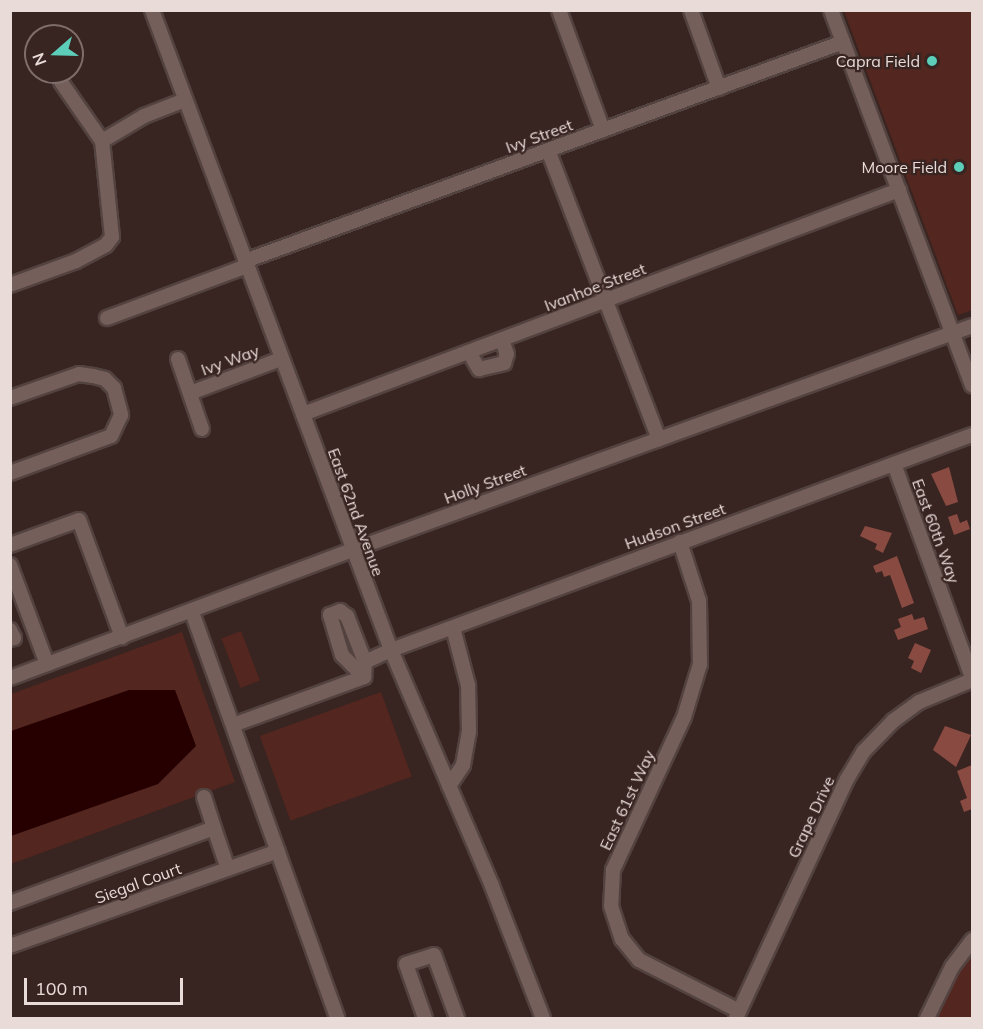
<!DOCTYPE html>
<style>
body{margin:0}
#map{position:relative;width:983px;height:1029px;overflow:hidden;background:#382421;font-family:Mulish,sans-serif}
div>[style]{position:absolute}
.green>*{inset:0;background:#53261f;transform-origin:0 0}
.water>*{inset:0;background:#260000}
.building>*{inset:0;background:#894a41}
.roads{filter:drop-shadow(2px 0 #534340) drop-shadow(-2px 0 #534340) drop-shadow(0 2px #534340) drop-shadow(0 -2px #534340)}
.minor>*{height:14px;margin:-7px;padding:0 7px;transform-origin:7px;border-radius:7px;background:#755f5b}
.dots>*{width:16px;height:16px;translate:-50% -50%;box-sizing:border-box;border:3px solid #382421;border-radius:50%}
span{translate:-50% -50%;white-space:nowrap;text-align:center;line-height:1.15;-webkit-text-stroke:4.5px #382421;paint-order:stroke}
.poi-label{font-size:16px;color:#e8dbd8}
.right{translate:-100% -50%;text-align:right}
.street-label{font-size:16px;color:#e8dbd8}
.frame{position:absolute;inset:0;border:12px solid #e8dbd8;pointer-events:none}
.north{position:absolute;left:24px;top:24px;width:60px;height:60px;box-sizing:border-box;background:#382421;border:2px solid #7e6d6a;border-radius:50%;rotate:250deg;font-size:16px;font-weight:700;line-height:24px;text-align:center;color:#e8dbd8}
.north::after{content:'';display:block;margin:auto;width:21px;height:27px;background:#5dceba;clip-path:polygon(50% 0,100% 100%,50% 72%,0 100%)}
.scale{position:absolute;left:24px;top:978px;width:159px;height:27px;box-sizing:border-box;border:3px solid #e8dbd8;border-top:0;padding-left:8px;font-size:18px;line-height:21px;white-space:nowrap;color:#e8dbd8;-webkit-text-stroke:4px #382421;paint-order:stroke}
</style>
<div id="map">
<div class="green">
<div style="clip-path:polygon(844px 11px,972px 11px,972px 310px,958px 315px)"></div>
<div style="left:241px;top:631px;width:53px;height:21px;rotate:69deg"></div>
<div style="clip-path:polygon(182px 632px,235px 782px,11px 864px,11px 694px)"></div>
<div style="left:381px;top:692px;width:90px;height:129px;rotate:70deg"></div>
<div style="clip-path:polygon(972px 940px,972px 1018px,927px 1018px)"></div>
</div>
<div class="water">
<div style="clip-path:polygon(129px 690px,175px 690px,196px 746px,158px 784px,11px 836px,11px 731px)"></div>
</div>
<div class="building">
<div style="clip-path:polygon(949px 467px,958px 502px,946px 506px,931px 474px)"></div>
<div style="clip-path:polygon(957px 514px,960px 523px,967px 520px,970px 529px,954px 535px,948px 517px)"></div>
<div style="clip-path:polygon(865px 526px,892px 533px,883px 553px,875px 549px,877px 544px,860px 536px)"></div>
<div style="clip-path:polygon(897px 556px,914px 603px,902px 608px,890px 575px,884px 577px,882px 571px,876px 573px,873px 566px)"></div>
<div style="clip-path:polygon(912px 614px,914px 620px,924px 617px,928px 629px,898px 640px,894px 630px,901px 627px,898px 619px)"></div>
<div style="clip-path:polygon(915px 643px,931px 650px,921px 673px,911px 668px,914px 661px,908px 658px)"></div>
<div style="clip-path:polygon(945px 726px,971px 735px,956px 767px,933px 750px)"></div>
<div style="clip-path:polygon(972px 765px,972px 809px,964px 812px,960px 801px,967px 798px,957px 771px)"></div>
</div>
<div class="roads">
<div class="minor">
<div style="left:152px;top:10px;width:683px;rotate:69.52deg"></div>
<div style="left:391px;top:650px;width:257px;rotate:66.8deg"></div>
<div style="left:492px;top:886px;width:142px;rotate:68.9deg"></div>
<div style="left:559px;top:10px;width:128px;rotate:69.9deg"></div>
<div style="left:691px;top:10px;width:83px;rotate:70.3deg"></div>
<div style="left:831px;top:10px;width:401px;rotate:69.4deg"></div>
<div style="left:102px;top:141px;width:49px;rotate:-30.8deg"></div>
<div style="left:144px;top:116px;width:44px;rotate:-21.3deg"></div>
<div style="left:548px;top:150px;width:310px;rotate:69deg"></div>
<div style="left:245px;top:261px;width:637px;rotate:-20.11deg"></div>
<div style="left:10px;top:285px;width:70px;rotate:-20deg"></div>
<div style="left:76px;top:261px;width:34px;rotate:-28deg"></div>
<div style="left:106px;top:245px;width:10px;rotate:-53deg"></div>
<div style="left:112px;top:237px;width:97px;rotate:-95.9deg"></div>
<div style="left:102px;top:141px;width:72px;rotate:-124.8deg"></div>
<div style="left:107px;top:318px;width:149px;rotate:-20.4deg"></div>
<div style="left:469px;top:352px;width:20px;rotate:60deg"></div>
<div style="left:479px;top:369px;width:26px;rotate:-13deg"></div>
<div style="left:504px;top:363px;width:9px;rotate:-72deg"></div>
<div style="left:507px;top:354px;width:15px;rotate:-110deg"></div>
<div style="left:178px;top:359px;width:74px;rotate:71.1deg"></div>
<div style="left:190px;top:393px;width:97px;rotate:-20.5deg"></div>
<div style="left:10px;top:398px;width:73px;rotate:-19.2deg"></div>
<div style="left:79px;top:374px;width:14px;rotate:8deg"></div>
<div style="left:93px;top:376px;width:12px;rotate:14deg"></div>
<div style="left:105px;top:379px;width:13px;rotate:45deg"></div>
<div style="left:114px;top:388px;width:28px;rotate:75deg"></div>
<div style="left:121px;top:415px;width:23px;rotate:115deg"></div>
<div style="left:111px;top:436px;width:108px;rotate:159.9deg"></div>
<div style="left:303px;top:414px;width:637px;rotate:-20.6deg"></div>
<div style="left:894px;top:464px;width:227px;rotate:69.9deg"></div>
<div style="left:680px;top:542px;width:62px;rotate:72.1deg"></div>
<div style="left:699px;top:601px;width:63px;rotate:89.1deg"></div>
<div style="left:700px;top:664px;width:55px;rotate:106.8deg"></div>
<div style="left:684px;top:717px;width:169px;rotate:114.9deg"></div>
<div style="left:613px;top:870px;width:36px;rotate:93deg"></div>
<div style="left:611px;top:906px;width:35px;rotate:72deg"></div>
<div style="left:622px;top:939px;width:27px;rotate:51deg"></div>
<div style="left:639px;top:960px;width:112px;rotate:27deg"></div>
<div style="left:10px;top:545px;width:73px;rotate:-19.9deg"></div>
<div style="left:79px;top:520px;width:125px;rotate:69.8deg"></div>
<div style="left:10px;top:565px;width:106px;rotate:69.5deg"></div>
<div style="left:192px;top:612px;width:431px;rotate:70.3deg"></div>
<div style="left:10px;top:630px;width:9px;rotate:63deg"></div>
<div style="left:14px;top:638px;width:4px;rotate:166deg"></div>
<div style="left:364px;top:677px;width:31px;rotate:-135deg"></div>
<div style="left:342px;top:655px;width:42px;rotate:-106.7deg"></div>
<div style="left:330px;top:615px;width:11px;rotate:-22deg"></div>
<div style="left:340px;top:611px;width:9px;rotate:36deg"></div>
<div style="left:347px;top:616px;width:49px;rotate:68.6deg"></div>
<div style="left:10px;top:678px;width:365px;rotate:-20.5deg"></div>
<div style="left:352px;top:550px;width:659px;rotate:-19.86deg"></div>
<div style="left:233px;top:725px;width:140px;rotate:-20.1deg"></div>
<div style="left:364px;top:677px;width:15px;rotate:-86deg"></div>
<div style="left:365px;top:662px;width:29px;rotate:-25deg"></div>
<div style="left:391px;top:650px;width:620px;rotate:-20.31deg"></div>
<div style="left:449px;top:786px;width:25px;rotate:-56deg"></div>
<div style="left:463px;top:765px;width:34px;rotate:-80deg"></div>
<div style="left:469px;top:732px;width:47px;rotate:-91.2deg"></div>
<div style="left:468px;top:685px;width:59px;rotate:-104.7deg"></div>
<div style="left:204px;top:797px;width:33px;rotate:72deg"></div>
<div style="left:10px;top:903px;width:217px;rotate:-20.2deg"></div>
<div style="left:214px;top:828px;width:43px;rotate:71.1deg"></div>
<div style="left:10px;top:946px;width:284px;rotate:-19.5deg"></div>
<div style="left:425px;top:1018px;width:57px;rotate:-109.4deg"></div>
<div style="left:406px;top:964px;width:29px;rotate:-18deg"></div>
<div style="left:434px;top:955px;width:67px;rotate:69.9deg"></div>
<div style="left:736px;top:1018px;width:264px;rotate:-65.1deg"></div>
<div style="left:847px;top:779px;width:33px;rotate:-59deg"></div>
<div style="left:864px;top:751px;width:42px;rotate:-46deg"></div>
<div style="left:893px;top:721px;width:32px;rotate:-36deg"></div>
<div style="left:919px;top:702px;width:57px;rotate:-22.5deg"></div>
<div style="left:927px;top:1018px;width:57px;rotate:-63.9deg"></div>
<div style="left:952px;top:967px;width:34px;rotate:-53deg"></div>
</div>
</div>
<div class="dots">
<div style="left:932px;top:61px;background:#5dceba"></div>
<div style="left:959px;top:167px;background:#5dceba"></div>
</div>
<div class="poi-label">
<span class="right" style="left:920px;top:61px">Capra Field</span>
<span class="right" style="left:947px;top:167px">Moore Field</span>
</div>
<div class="street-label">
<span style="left:539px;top:136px;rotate:-20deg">Ivy Street</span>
<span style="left:595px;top:287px;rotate:-21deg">Ivanhoe Street</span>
<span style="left:230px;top:360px;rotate:-20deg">Ivy Way</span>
<span style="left:485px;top:484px;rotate:-20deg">Holly Street</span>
<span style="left:356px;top:512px;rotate:70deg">East 62nd Avenue</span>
<span style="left:675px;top:526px;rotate:-20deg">Hudson Street</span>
<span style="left:936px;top:531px;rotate:70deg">East 60th Way</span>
<span style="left:627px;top:800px;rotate:-65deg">East 61st Way</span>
<span style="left:811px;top:817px;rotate:-65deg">Grape Drive</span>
<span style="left:138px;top:883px;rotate:-20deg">Siegal Court</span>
</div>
<div class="frame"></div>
<div class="north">N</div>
<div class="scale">100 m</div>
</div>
